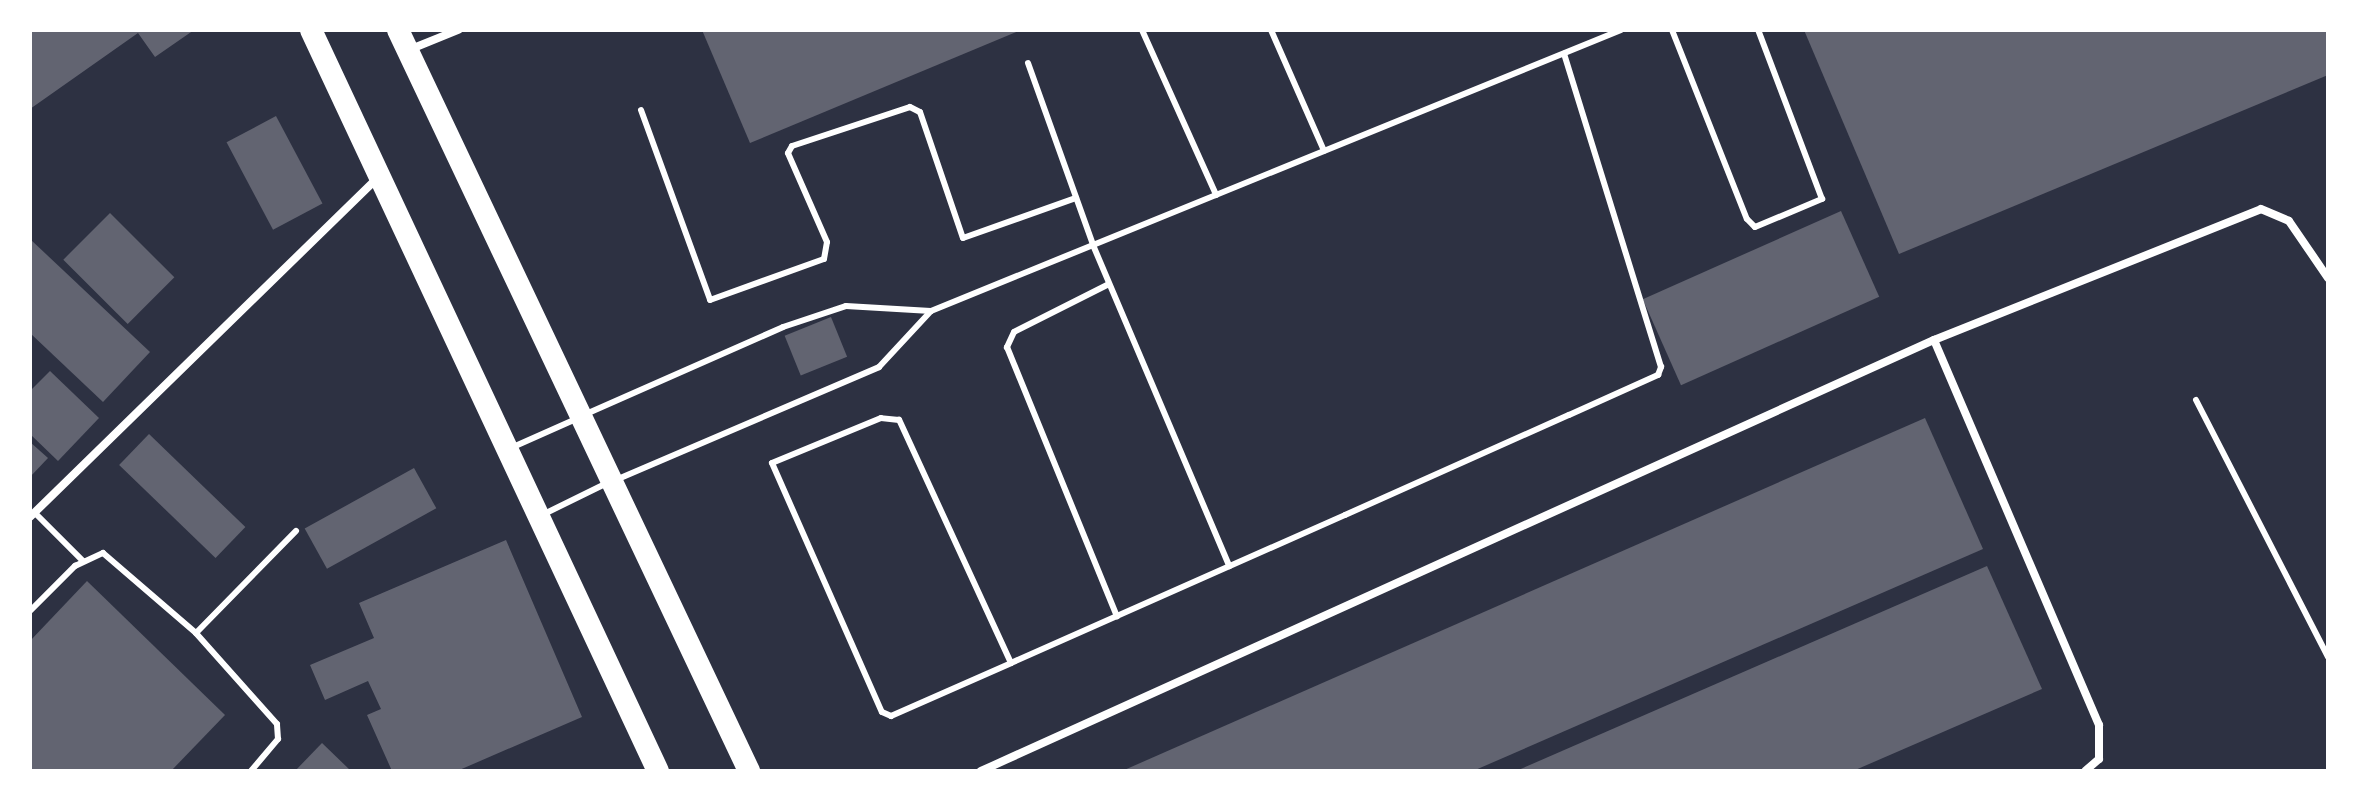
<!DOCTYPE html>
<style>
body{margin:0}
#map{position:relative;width:2358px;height:801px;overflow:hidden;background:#2d3142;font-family:Inter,sans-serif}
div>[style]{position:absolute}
.building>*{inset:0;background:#626471;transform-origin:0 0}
.service>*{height:6px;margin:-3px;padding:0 3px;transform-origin:3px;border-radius:3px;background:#fff}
.minor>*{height:8px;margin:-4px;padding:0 4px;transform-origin:4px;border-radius:4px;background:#fff}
.trunk>*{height:22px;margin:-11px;padding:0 11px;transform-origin:11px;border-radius:11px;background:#fff}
span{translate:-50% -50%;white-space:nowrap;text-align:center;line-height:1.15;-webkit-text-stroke:7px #fff;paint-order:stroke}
.frame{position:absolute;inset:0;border:32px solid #fff;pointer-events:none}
</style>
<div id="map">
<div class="building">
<div style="clip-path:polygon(30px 30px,194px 30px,155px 57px,138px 33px,30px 109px)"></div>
<div style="clip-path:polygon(702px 30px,1021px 30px,750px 143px)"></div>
<div style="clip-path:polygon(1804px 30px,2328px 30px,2328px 75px,1899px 254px)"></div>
<div style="left:276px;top:116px;width:99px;height:56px;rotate:62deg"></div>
<div style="left:1841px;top:211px;width:94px;height:217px;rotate:66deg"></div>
<div style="left:110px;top:213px;width:91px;height:66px;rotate:45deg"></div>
<div style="clip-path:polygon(30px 239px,150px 352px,103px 402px,30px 333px)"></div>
<div style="left:831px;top:317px;width:43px;height:50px;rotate:68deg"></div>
<div style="clip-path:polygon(50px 371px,99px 418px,58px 461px,30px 434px,30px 391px)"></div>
<div style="clip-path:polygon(1925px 418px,1983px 549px,1473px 771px,1122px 771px)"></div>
<div style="left:149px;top:434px;width:134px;height:43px;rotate:44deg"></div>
<div style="clip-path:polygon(30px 442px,48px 458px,30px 477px)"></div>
<div style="left:414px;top:468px;width:46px;height:125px;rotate:61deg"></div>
<div style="clip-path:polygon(506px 540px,582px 717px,457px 771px,392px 771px,367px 715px,381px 709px,368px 681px,325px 700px,310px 665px,374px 638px,359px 603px)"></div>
<div style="clip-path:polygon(1987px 566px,2042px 689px,1853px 771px,1516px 771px)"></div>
<div style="clip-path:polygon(87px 581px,225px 715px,171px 771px,30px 771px,30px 641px)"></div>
<div style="clip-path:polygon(322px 743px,351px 771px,295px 771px)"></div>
</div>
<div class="service">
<div style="left:1142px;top:30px;width:181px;rotate:65.8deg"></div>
<div style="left:1271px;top:30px;width:132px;rotate:66.3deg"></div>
<div style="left:1672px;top:30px;width:203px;rotate:68.4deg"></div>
<div style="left:1747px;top:219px;width:11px;rotate:45deg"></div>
<div style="left:1755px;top:227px;width:73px;rotate:-22.7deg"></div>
<div style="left:1822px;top:199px;width:181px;rotate:-110.7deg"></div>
<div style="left:1028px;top:63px;width:193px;rotate:70.3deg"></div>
<div style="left:1093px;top:245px;width:349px;rotate:67deg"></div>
<div style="left:641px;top:110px;width:202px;rotate:70deg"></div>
<div style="left:710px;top:300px;width:121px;rotate:-19.8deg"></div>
<div style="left:824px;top:259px;width:17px;rotate:-80deg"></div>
<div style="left:827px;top:242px;width:97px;rotate:-113.7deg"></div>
<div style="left:788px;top:153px;width:8px;rotate:-60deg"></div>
<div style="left:792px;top:146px;width:124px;rotate:-18.3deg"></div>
<div style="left:910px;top:107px;width:11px;rotate:27deg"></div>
<div style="left:920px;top:112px;width:133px;rotate:71.2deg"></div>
<div style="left:963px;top:238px;width:120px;rotate:-19.5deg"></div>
<div style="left:1109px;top:284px;width:106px;rotate:153.2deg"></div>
<div style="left:1014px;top:332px;width:17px;rotate:115deg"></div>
<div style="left:1007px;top:347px;width:291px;rotate:67.8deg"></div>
<div style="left:2196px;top:400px;width:289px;rotate:62.8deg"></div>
<div style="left:586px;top:414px;width:215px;rotate:-23.8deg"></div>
<div style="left:783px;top:327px;width:66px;rotate:-18.4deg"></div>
<div style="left:846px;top:306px;width:85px;rotate:3.4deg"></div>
<div style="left:513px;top:447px;width:69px;rotate:-24deg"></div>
<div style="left:618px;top:479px;width:284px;rotate:-23.2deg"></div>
<div style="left:879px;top:367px;width:76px;rotate:-47.1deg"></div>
<div style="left:931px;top:311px;width:745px;rotate:-22.16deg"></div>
<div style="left:35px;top:513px;width:68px;rotate:45deg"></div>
<div style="left:542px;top:515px;width:72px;rotate:-26.2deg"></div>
<div style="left:30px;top:611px;width:64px;rotate:-45deg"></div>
<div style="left:75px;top:566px;width:31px;rotate:-25deg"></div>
<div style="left:103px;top:553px;width:123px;rotate:40.7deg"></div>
<div style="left:1011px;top:663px;width:268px;rotate:-114.7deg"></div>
<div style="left:899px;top:420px;width:18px;rotate:-174deg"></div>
<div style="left:881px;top:418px;width:118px;rotate:157.6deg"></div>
<div style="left:772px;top:463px;width:272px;rotate:66.2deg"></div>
<div style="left:882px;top:712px;width:10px;rotate:24deg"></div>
<div style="left:891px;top:716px;width:131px;rotate:-23.8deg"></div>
<div style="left:1011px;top:663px;width:365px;rotate:-23.9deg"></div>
<div style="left:1345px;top:515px;width:245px;rotate:-24.1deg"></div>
<div style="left:1569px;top:415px;width:98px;rotate:-24.2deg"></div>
<div style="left:1658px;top:375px;width:9px;rotate:-69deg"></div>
<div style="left:1661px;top:367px;width:328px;rotate:-107.2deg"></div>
<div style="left:251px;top:771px;width:42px;rotate:-49.8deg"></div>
<div style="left:278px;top:739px;width:15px;rotate:-94deg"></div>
<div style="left:277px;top:724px;width:122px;rotate:-131.7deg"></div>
<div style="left:196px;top:633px;width:143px;rotate:-45.6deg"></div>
</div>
<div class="minor">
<div style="left:411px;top:49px;width:51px;rotate:-22deg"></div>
<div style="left:1934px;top:340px;width:419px;rotate:66.8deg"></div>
<div style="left:2099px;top:725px;width:34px;rotate:90deg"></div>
<div style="left:2099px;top:759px;width:18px;rotate:139deg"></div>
<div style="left:30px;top:517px;width:487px;rotate:-44.3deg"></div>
<div style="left:981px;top:771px;width:1046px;rotate:-24.34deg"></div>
<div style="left:1934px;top:340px;width:352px;rotate:-21.8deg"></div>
<div style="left:2261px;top:209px;width:30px;rotate:23deg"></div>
<div style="left:2289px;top:221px;width:69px;rotate:55.6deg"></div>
</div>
<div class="trunk">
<div style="left:311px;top:30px;width:818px;rotate:64.91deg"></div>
<div style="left:398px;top:30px;width:820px;rotate:64.65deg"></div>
</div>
<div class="frame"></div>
</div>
